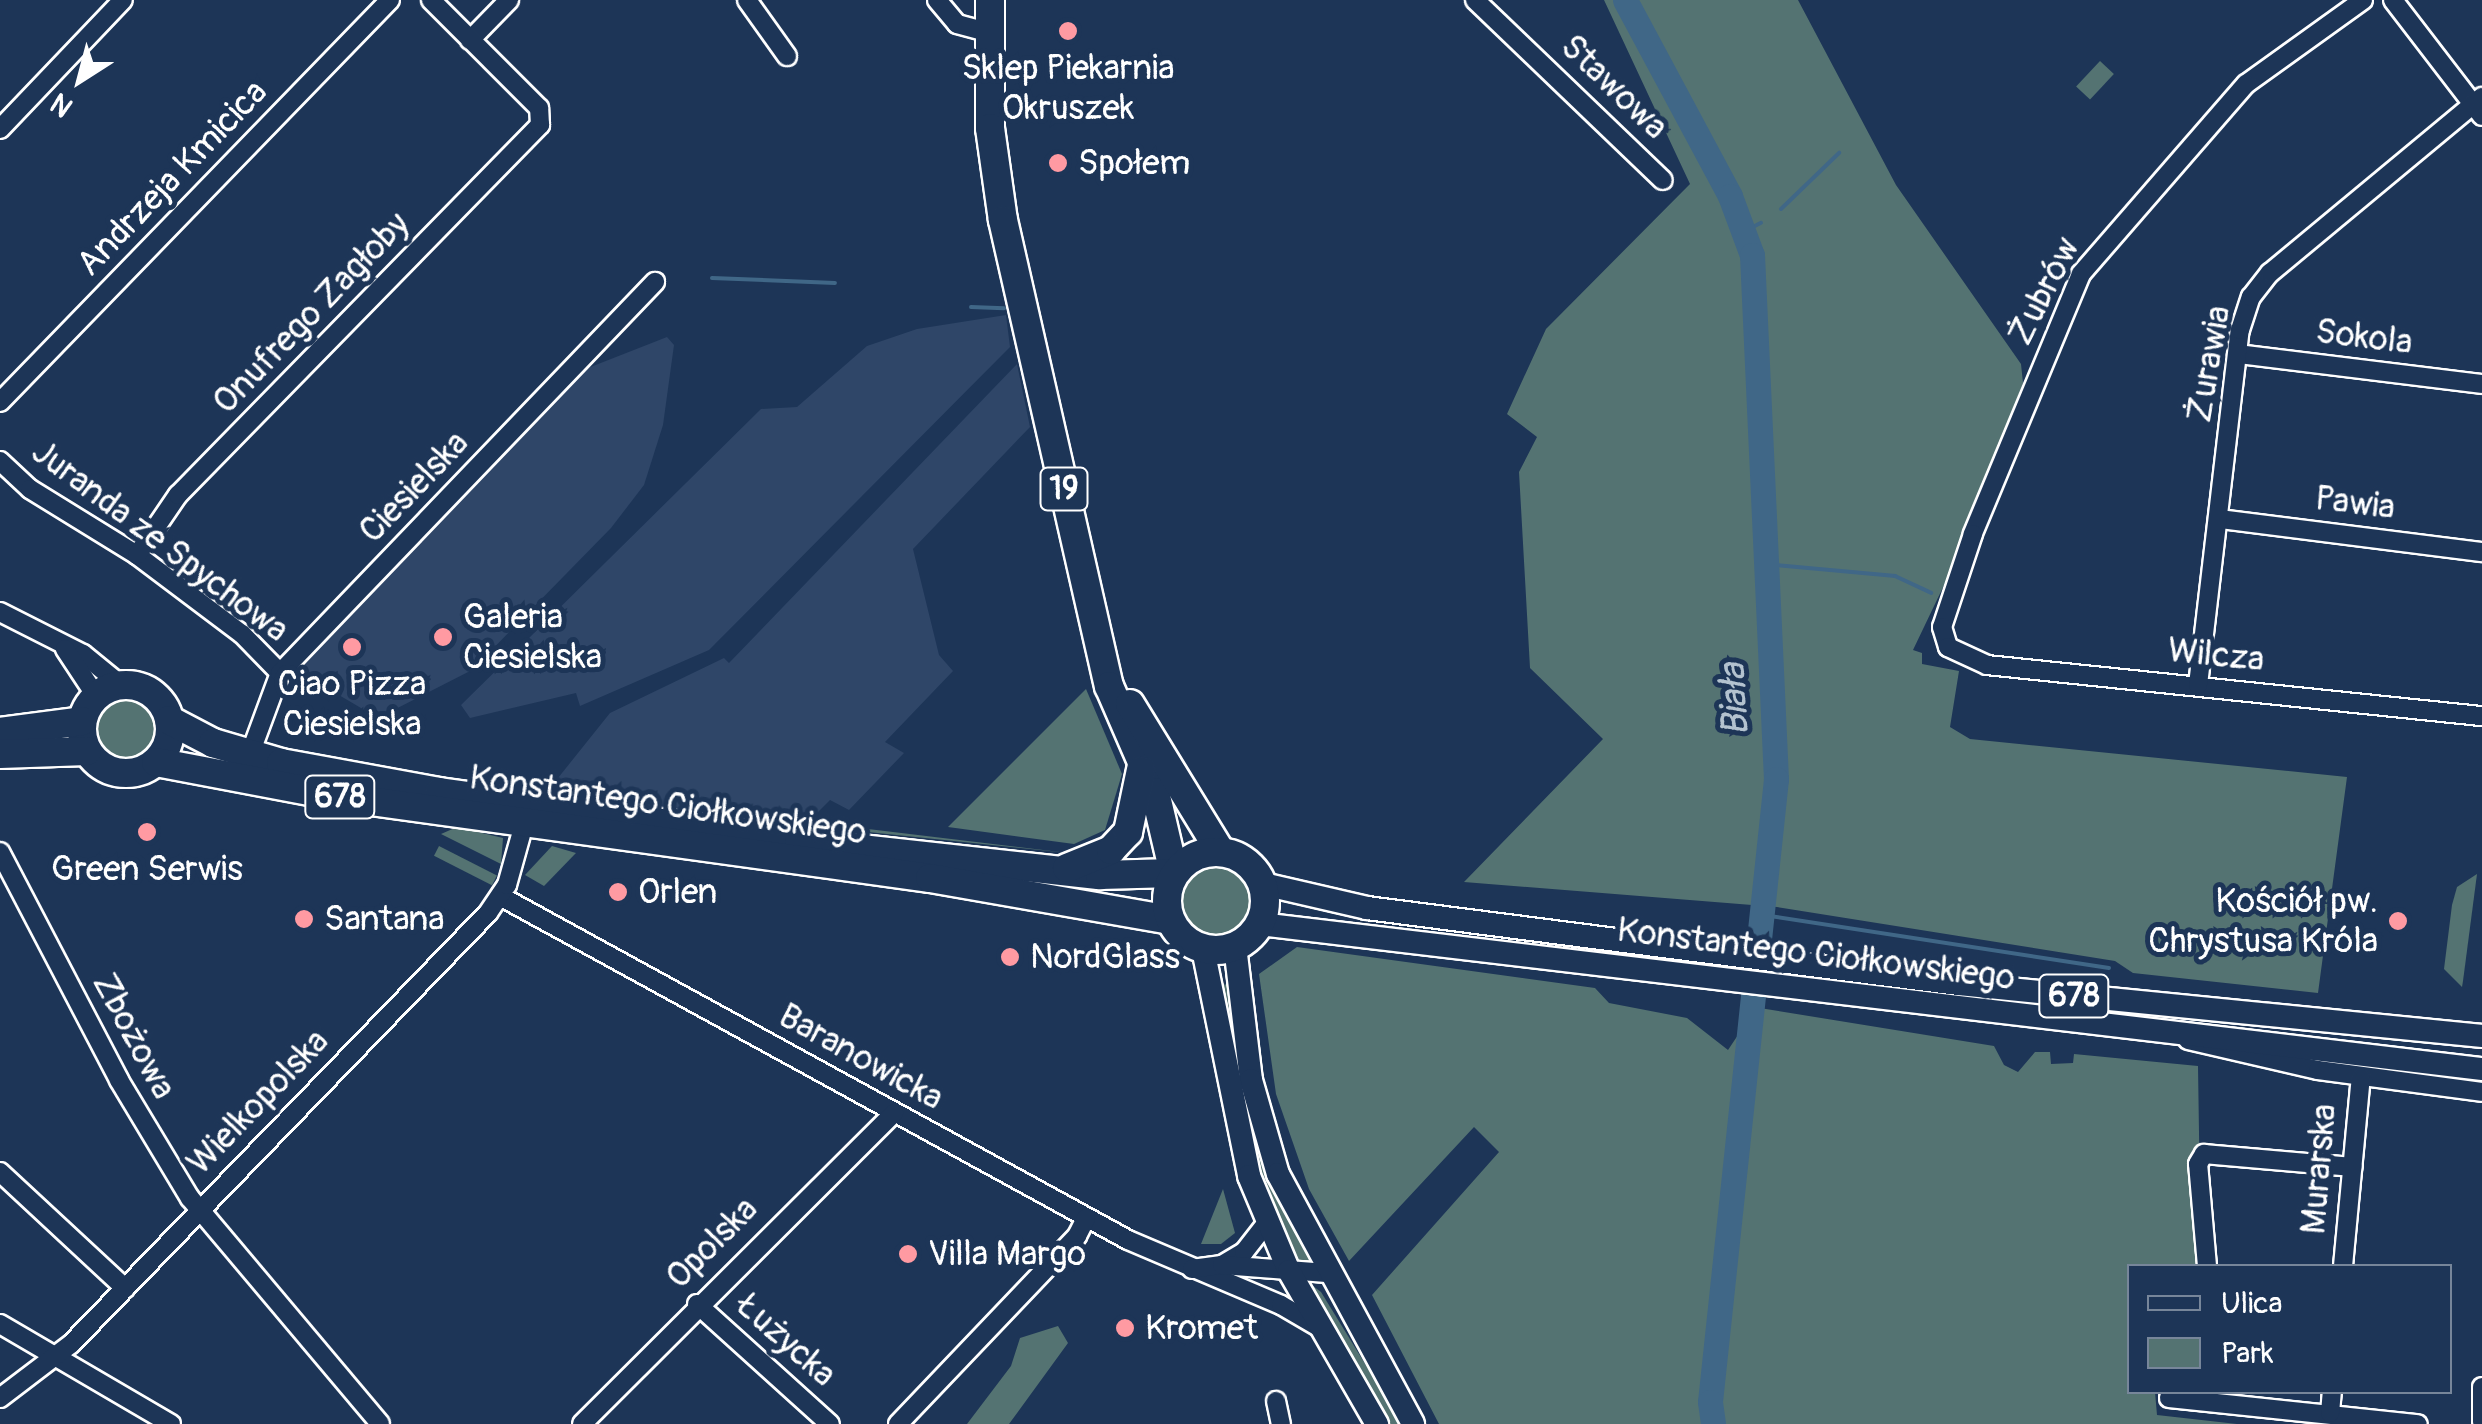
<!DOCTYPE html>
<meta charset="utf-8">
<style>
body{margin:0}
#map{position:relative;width:2482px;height:1424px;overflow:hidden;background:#1d3557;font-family:Pangolin,sans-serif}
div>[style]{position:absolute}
.built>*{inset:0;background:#2f4668}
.green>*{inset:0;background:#547372;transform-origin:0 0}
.round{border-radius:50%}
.stream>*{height:4px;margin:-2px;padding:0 2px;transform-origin:2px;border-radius:2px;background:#406787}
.river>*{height:25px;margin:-12.5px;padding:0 12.5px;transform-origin:12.5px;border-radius:12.5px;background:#406787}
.roads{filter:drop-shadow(2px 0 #fff) drop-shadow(-2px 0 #fff) drop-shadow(0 2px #fff) drop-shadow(0 -2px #fff)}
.minor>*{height:18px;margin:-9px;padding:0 9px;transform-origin:9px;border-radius:9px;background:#1d3557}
.major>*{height:22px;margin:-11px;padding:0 11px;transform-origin:11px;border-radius:11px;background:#1d3557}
.highway>*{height:28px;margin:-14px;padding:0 14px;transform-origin:14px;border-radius:14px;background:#1d3557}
.highway>.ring{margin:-14px;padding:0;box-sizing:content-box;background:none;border:28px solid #1d3557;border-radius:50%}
.dots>*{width:28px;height:28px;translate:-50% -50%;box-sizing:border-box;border:5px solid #1d3557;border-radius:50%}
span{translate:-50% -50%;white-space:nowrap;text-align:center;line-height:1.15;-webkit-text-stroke:10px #1d3557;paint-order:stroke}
.shield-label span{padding:2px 8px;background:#1d3557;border:2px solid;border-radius:8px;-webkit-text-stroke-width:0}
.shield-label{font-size:32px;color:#fff;font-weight:700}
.poi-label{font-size:35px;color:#fff}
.left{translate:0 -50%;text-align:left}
.right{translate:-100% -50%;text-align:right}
.street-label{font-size:35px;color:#fff}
.water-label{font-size:38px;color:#b3c2cf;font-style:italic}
.legend{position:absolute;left:2127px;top:1264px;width:325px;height:130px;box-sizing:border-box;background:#1d3557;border:2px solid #77869a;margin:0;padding:12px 18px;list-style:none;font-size:30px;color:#fff}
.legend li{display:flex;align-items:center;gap:20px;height:50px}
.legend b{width:50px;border:2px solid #77869a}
.north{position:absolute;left:30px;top:30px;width:100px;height:100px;-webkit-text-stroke:8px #1d3557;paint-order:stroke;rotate:216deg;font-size:28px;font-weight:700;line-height:40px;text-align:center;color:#fff}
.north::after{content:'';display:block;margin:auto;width:35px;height:45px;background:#fff;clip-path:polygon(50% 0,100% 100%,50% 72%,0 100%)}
</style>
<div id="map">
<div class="built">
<div style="clip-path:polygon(1006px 315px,1010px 347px,709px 650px,580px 706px,576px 693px,470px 718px,461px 705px,761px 409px,797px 407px,867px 346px,917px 329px)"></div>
<div style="clip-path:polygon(667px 337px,674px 345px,663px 425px,644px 485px,611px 528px,472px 670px,378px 718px,281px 661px,537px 388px)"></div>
<div style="clip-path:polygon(1017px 364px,1030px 427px,913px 549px,939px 655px,953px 671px,885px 742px,904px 753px,849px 810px,830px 800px,818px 812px,786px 814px,777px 823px,546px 793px,610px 713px,724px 658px,729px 663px)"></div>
</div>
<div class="green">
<div style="clip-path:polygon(1604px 0,1798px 0,1896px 185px,2021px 364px,2023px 383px,1957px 558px,1913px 650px,1922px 653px,1922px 664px,1959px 671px,1950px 727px,1970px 739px,2347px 777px,2318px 993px,2133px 973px,2115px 961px,1777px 907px,1464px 882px,1603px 739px,1530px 668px,1519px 472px,1537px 437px,1507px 414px,1546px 329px,1690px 184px)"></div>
<div style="left:2100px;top:61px;width:19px;height:35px;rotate:43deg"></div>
<div style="clip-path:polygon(1086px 689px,1122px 774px,1105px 830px,1074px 844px,948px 827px)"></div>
<div class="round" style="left:92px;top:695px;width:66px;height:66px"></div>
<div style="clip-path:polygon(850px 825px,868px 829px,1068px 853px,849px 830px)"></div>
<div style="clip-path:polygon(457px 827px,503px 838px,501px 864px,441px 834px)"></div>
<div style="left:439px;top:846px;width:65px;height:11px;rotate:27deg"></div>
<div style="clip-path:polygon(552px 846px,576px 853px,544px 886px,525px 875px)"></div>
<div class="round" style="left:1177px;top:862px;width:76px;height:76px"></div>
<div style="clip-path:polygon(2477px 874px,2463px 981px,2462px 987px,2444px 969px,2452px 905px,2457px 887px)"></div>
<div style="clip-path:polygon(1297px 947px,1595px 988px,1609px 1003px,1687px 1018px,1728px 1050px,1740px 1032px,1741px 1005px,1994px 1046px,2004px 1065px,2018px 1072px,2035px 1052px,2050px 1052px,2051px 1064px,2073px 1063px,2074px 1054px,2198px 1066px,2201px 1266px,2130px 1266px,2130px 1392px,2155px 1392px,2157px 1415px,2237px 1424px,1439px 1424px,1372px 1295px,1499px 1152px,1474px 1127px,1349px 1261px,1309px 1189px,1276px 1094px,1259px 974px)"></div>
<div style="clip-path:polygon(1229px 984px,1276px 1193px,1315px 1270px,1297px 1264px,1255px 1161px,1221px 985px)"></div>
<div style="clip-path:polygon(1223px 1189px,1235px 1233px,1221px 1244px,1201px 1244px)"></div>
<div style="clip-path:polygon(1304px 1279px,1321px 1292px,1402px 1424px,1384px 1424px)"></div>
<div style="clip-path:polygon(1058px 1326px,1068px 1343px,1009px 1424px,967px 1424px,1011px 1366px,1020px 1338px)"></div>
</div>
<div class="stream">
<div style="left:1781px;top:209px;width:81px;rotate:-44deg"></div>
<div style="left:1745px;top:231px;width:18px;rotate:-27deg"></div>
<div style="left:712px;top:278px;width:123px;rotate:2.3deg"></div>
<div style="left:971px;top:307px;width:33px;rotate:2deg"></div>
<div style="left:1764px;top:564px;width:132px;rotate:5.2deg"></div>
<div style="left:1895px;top:576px;width:40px;rotate:25deg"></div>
<div style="left:1763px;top:915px;width:350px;rotate:8.7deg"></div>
</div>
<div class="river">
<div style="left:1625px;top:0;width:222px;rotate:61.8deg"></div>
<div style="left:1730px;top:196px;width:63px;rotate:69.6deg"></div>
<div style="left:1752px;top:255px;width:525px;rotate:87.38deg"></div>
<div style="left:1776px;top:779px;width:626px;rotate:96.05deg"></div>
<div style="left:1710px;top:1402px;width:22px;rotate:82deg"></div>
</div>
<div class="roads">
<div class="minor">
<div style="left:747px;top:0;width:69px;rotate:54.5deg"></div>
<div style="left:937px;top:0;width:31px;rotate:50deg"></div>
<div style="left:957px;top:24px;width:31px;rotate:15deg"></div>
<div style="left:1475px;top:0;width:260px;rotate:43.8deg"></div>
<div style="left:2363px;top:0;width:144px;rotate:144.3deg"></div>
<div style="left:2246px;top:84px;width:252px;rotate:131deg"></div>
<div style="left:2081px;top:274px;width:282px;rotate:112.6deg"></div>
<div style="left:1973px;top:534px;width:98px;rotate:108.4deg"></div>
<div style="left:1942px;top:627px;width:21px;rotate:73deg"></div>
<div style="left:1948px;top:647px;width:43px;rotate:24.8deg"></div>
<div style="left:1987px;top:665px;width:498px;rotate:5.9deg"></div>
<div style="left:2393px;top:0;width:146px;rotate:52.5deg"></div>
<div style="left:470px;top:40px;width:56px;rotate:-45.7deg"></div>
<div style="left:0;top:129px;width:178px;rotate:-46.4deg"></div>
<div style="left:2238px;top:354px;width:246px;rotate:7deg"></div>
<div style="left:0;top:402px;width:560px;rotate:-45.87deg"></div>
<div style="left:0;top:461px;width:41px;rotate:43deg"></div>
<div style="left:30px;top:489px;width:126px;rotate:31.7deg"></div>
<div style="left:137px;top:555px;width:131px;rotate:37deg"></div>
<div style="left:242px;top:634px;width:54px;rotate:45.7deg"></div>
<div style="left:2220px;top:519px;width:264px;rotate:7.2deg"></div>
<div style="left:137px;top:555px;width:73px;rotate:-55.7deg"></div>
<div style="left:178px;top:495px;width:518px;rotate:-45.63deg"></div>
<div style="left:540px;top:125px;width:17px;rotate:-93deg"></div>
<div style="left:539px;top:108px;width:153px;rotate:-135deg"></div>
<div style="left:0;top:612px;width:93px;rotate:26.8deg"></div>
<div style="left:83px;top:654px;width:49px;rotate:39.2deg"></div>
<div style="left:65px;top:649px;width:56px;rotate:56.6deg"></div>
<div style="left:2198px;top:685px;width:357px;rotate:-83.3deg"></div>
<div style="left:2240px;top:330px;width:35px;rotate:-72deg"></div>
<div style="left:2251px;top:297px;width:31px;rotate:-52deg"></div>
<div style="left:2270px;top:273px;width:276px;rotate:-39.7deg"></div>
<div style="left:250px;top:754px;width:86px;rotate:-69.7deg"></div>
<div style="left:280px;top:673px;width:542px;rotate:-46.2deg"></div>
<div style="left:0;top:852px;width:257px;rotate:62.4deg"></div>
<div style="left:119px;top:1080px;width:138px;rotate:59deg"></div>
<div style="left:190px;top:1198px;width:295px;rotate:49.9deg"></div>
<div style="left:500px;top:896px;width:716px;rotate:28.71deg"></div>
<div style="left:1128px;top:1240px;width:166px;rotate:23deg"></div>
<div style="left:1281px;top:1305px;width:50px;rotate:30.2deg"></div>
<div style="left:2188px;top:1040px;width:133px;rotate:13deg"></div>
<div style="left:2318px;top:1070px;width:165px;rotate:7.6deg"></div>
<div style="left:0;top:1172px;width:171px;rotate:42.9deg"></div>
<div style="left:1222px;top:1265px;width:26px;rotate:-31deg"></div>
<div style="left:1244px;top:1252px;width:37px;rotate:-52deg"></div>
<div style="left:2207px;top:1266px;width:102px;rotate:-95deg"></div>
<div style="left:2198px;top:1164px;width:12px;rotate:-59deg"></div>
<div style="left:2204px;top:1154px;width:149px;rotate:5deg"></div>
<div style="left:2343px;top:1266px;width:190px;rotate:-84.6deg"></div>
<div style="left:1192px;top:1269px;width:30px;rotate:-8deg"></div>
<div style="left:1222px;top:1265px;width:105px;rotate:4.4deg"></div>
<div style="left:697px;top:1304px;width:179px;rotate:42.1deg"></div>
<div style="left:0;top:1324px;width:198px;rotate:30.3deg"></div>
<div style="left:2482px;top:1387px;width:35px;rotate:90deg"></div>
<div style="left:0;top:1398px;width:89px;rotate:-37.3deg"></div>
<div style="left:71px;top:1344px;width:600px;rotate:-45.95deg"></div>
<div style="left:488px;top:913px;width:34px;rotate:-56deg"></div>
<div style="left:507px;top:885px;width:63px;rotate:-74.4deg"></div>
<div style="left:2169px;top:1398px;width:250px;rotate:6deg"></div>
<div style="left:1276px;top:1401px;width:24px;rotate:78deg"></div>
<div style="left:2330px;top:1413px;width:21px;rotate:-85deg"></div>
<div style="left:582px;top:1424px;width:441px;rotate:-44.9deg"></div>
<div style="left:898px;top:1424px;width:260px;rotate:-46.4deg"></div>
<div style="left:1077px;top:1236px;width:20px;rotate:-63deg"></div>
</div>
<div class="major">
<div style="left:1263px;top:884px;width:107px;rotate:13deg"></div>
<div style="left:1367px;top:908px;width:597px;rotate:7.32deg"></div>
<div style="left:1959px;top:984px;width:526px;rotate:5.68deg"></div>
<div style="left:1260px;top:924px;width:1231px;rotate:6.77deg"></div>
<div style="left:1235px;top:946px;width:135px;rotate:83.2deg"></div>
<div style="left:1251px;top:1080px;width:98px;rotate:74deg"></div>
<div style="left:1278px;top:1174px;width:284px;rotate:61.6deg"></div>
<div style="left:1203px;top:949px;width:232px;rotate:78.5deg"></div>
<div style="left:1249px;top:1176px;width:103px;rotate:67.2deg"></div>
<div style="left:1289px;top:1271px;width:177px;rotate:60.1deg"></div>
</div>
<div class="highway">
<div style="left:990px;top:0;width:128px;rotate:90deg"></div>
<div style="left:990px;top:128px;width:93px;rotate:82deg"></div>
<div style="left:1003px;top:220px;width:478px;rotate:77.2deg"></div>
<div style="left:1109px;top:686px;width:116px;rotate:66.5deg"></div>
<div style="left:1155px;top:792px;width:83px;rotate:76.8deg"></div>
<div class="ring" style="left:82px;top:685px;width:60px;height:60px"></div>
<div style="left:1130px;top:704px;width:172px;rotate:58.5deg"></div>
<div style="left:169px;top:720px;width:50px;rotate:27.6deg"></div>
<div style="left:213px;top:743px;width:71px;rotate:16.4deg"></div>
<div style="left:281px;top:763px;width:161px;rotate:10.4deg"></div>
<div style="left:439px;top:792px;width:363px;rotate:7.9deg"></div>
<div style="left:799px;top:842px;width:303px;rotate:6.3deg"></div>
<div style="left:1100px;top:875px;width:74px;rotate:-1.5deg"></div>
<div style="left:0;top:732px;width:83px;rotate:-7.6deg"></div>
<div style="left:0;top:754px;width:87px;rotate:-2deg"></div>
<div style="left:156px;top:762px;width:188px;rotate:10.7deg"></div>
<div style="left:341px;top:797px;width:595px;rotate:7.83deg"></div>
<div style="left:930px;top:878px;width:244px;rotate:9.9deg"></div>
<div class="ring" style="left:1167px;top:852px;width:70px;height:70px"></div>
<div style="left:1067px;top:868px;width:48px;rotate:-22.2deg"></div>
<div style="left:1111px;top:850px;width:25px;rotate:-47deg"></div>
<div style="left:1128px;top:832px;width:63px;rotate:-78.2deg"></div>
</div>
</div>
<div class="dots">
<div style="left:1068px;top:31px;background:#ff9aa2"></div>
<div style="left:1058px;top:163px;background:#ff9aa2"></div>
<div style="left:443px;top:637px;background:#ff9aa2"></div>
<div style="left:352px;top:647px;background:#ff9aa2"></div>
<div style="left:147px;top:832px;background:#ff9aa2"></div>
<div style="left:618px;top:892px;background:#ff9aa2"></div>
<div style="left:304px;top:919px;background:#ff9aa2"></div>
<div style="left:2398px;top:921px;background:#ff9aa2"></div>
<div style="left:1010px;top:957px;background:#ff9aa2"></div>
<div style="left:908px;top:1254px;background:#ff9aa2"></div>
<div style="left:1125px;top:1328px;background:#ff9aa2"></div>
</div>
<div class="shield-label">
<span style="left:1064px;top:489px">19</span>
<span style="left:340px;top:797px">678</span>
<span style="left:2074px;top:996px">678</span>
</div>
<div class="poi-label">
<span style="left:1068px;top:88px">Sklep Piekarnia<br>Okruszek</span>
<span class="left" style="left:1078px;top:163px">Społem</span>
<span class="left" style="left:463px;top:637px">Galeria<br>Ciesielska</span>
<span style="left:352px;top:704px">Ciao Pizza<br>Ciesielska</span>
<span style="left:147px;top:869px">Green Serwis</span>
<span class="left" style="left:638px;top:892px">Orlen</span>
<span class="right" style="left:2378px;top:921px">Kościół pw.<br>Chrystusa Króla</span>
<span class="left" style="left:324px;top:919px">Santana</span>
<span class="left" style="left:1030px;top:957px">NordGlass</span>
<span class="left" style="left:928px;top:1254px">Villa Margo</span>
<span class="left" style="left:1145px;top:1328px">Kromet</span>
</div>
<div class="street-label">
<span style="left:1614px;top:87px;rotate:44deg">Stawowa</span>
<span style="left:172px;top:178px;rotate:-46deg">Andrzeja Kmicica</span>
<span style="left:2044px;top:291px;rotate:-63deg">Żubrów</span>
<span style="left:311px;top:313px;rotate:-46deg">Onufrego Zagłoby</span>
<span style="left:2364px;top:337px;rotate:7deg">Sokola</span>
<span style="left:2209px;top:364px;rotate:-80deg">Żurawia</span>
<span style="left:414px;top:487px;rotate:-46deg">Ciesielska</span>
<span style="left:2355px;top:503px;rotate:7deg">Pawia</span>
<span style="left:160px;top:541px;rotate:37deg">Juranda ze Spychowa</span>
<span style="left:2216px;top:655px;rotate:6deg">Wilcza</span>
<span style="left:668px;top:805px;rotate:8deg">Konstantego Ciołkowskiego</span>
<span style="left:1816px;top:954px;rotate:7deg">Konstantego Ciołkowskiego</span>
<span style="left:134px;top:1036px;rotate:62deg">Zbożowa</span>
<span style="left:861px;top:1057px;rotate:29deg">Baranowicka</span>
<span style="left:258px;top:1102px;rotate:-46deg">Wielkopolska</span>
<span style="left:2319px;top:1169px;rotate:-85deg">Murarska</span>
<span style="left:712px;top:1243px;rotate:-45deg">Opolska</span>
<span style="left:786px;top:1340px;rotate:42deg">Łużycka</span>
</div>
<div class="water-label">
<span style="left:1735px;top:700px;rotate:-93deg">Biała</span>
</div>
<ul class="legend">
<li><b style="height:12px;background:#1d3557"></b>Ulica</li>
<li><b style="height:28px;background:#547372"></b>Park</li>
</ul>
<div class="north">N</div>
</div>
